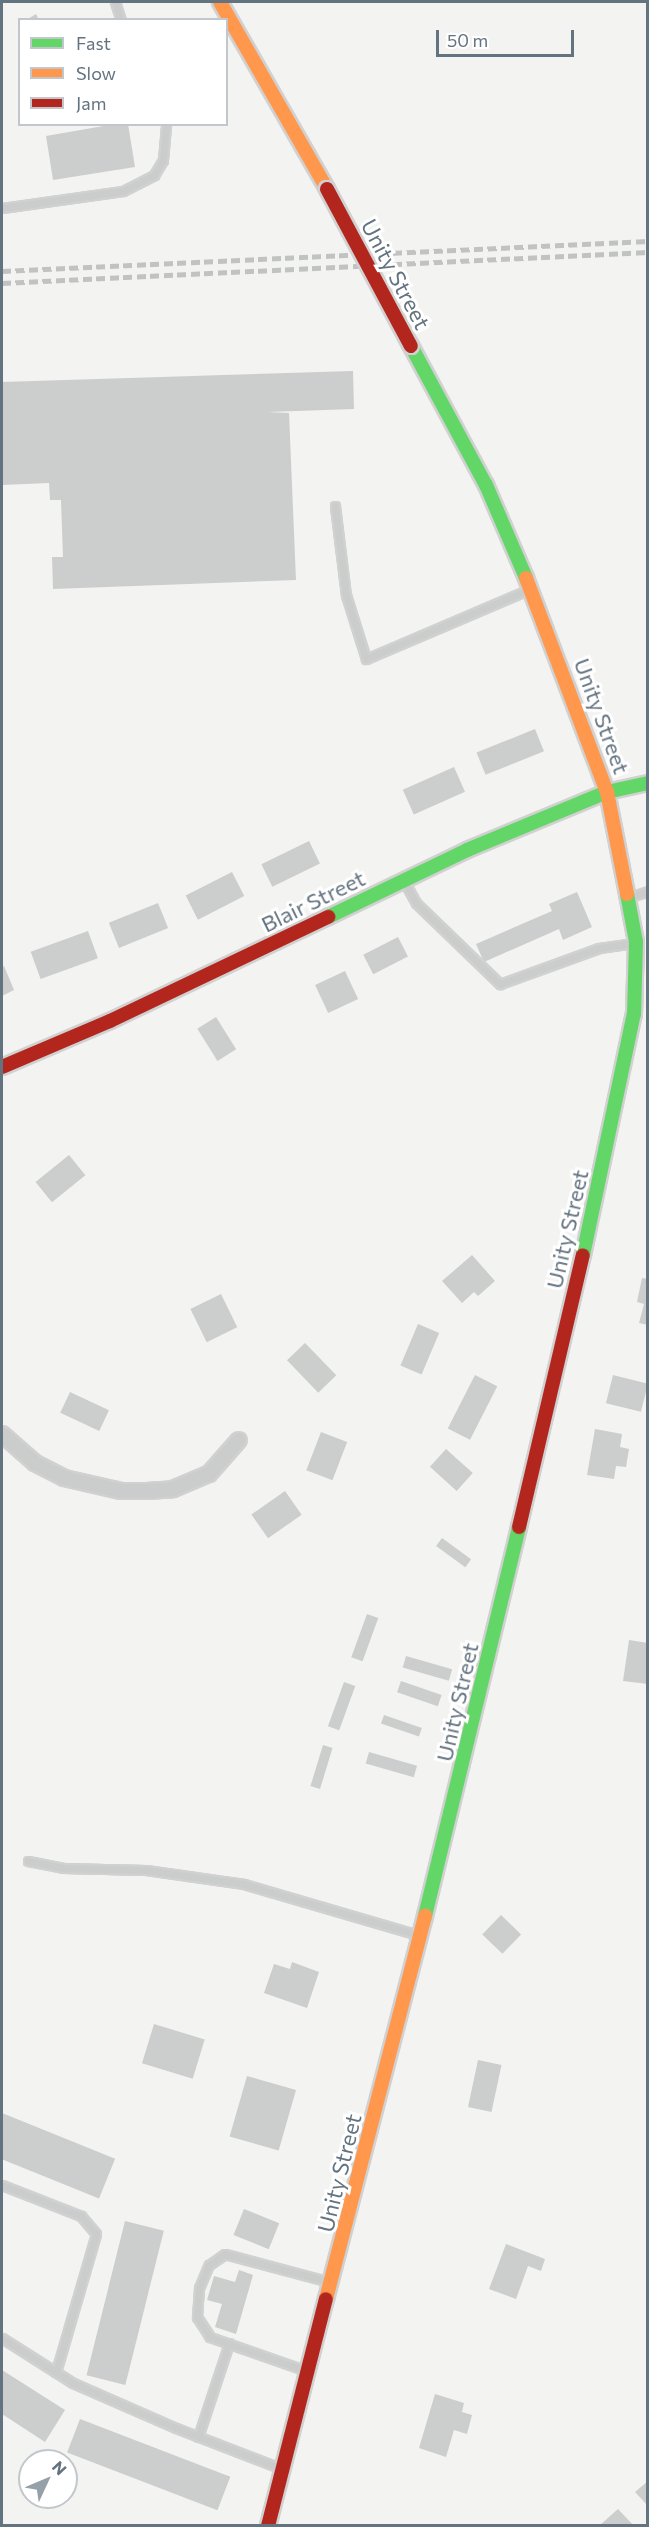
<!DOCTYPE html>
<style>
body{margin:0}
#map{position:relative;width:649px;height:2527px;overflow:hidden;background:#f3f3f1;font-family:Commissioner,sans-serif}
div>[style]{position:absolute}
.building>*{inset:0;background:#cccdcd;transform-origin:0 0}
.roads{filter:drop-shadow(2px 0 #d0d1d0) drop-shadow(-2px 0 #d0d1d0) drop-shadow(0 2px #d0d1d0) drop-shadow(0 -2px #d0d1d0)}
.lane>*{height:7px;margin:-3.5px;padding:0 3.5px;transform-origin:3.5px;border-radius:3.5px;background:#cbcccc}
.street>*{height:14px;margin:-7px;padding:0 7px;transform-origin:7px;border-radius:7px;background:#cbcccc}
.fast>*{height:14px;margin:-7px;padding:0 7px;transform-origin:7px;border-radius:7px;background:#63d668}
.slow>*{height:14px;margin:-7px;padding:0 7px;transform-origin:7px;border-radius:7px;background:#ff974d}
.jam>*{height:14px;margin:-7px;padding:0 7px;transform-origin:7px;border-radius:7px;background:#b3261e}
.rail>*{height:4.5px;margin-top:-2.25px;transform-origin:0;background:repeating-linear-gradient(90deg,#c1c2c2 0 9px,transparent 0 13.5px)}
.bridges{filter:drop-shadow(2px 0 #d0d1d0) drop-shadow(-2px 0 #d0d1d0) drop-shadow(0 2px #d0d1d0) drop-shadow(0 -2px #d0d1d0)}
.jam-bridge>*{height:14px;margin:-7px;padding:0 7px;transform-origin:7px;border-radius:7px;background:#b3261e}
span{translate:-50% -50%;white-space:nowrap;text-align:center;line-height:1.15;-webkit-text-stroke:6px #fff;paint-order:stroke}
.street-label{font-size:22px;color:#647380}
.frame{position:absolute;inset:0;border:3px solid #647380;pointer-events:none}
.legend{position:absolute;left:18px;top:18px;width:210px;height:108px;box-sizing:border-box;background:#fff;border:2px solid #c1c7cc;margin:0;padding:8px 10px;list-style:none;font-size:18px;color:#647380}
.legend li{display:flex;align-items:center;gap:12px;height:30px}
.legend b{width:30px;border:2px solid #c1c7cc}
.north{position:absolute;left:18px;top:2449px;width:60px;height:60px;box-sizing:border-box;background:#fff;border:2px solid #c1c7cc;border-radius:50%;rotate:46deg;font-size:16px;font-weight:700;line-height:24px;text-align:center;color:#647380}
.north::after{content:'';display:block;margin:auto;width:21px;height:27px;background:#96a0a8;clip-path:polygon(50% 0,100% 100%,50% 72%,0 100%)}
.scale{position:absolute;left:436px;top:30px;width:138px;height:27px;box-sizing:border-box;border:3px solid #647380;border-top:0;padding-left:8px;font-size:18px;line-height:21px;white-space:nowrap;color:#647380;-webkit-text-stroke:4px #fff;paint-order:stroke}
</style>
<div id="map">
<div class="building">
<div style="clip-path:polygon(36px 14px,39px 20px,26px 20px)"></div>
<div style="clip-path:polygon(115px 124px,128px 124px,135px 167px,53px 180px,46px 136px)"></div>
<div style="clip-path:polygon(353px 371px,354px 409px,267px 412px,289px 413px,296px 580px,53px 589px,52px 557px,63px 557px,61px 500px,50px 500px,49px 483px,2px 485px,2px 382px)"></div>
<div style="left:535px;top:729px;width:24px;height:63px;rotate:68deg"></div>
<div style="left:454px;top:767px;width:27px;height:56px;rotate:66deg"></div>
<div style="left:309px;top:841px;width:25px;height:53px;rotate:64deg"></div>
<div style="left:232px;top:872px;width:27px;height:52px;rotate:63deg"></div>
<div style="clip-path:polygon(577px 892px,592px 927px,563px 940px,559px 929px,484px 962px,476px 944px,552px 911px,549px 904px)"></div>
<div style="left:158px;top:903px;width:27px;height:53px;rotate:68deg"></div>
<div style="left:88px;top:931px;width:29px;height:61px;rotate:70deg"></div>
<div style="left:398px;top:937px;width:22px;height:39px;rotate:63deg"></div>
<div style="clip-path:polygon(4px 966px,14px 990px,2px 996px,2px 967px)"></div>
<div style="left:345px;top:971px;width:31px;height:33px;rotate:65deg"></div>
<div style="left:216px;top:1017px;width:38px;height:22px;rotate:58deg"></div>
<div style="left:69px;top:1155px;width:26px;height:43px;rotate:51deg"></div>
<div style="clip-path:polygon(472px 1255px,495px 1281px,478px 1296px,474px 1292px,462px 1303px,442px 1281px)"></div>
<div style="clip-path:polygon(642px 1278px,648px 1279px,648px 1325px,639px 1323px,644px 1304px,637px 1302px)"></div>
<div style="left:221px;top:1294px;width:37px;height:34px;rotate:64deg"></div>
<div style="left:418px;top:1324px;width:23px;height:45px;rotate:23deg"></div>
<div style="left:305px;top:1343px;width:45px;height:25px;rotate:46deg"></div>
<div style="left:475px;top:1375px;width:25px;height:60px;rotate:27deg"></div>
<div style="left:613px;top:1375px;width:36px;height:29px;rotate:14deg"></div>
<div style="left:70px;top:1392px;width:43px;height:23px;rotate:25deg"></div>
<div style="clip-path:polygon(595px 1429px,622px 1434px,620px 1447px,629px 1449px,626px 1467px,616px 1466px,614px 1479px,587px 1475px)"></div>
<div style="left:321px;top:1432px;width:28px;height:41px;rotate:21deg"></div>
<div style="left:446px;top:1449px;width:36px;height:24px;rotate:42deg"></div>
<div style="left:285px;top:1491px;width:29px;height:41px;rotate:55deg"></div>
<div style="left:442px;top:1538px;width:36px;height:10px;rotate:36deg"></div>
<div style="left:367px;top:1614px;width:12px;height:46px;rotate:20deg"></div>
<div style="clip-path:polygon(629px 1640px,648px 1643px,648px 1684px,623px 1681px)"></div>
<div style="left:406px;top:1656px;width:48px;height:12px;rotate:16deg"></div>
<div style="left:401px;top:1681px;width:43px;height:12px;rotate:19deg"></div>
<div style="left:344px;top:1682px;width:12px;height:47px;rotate:20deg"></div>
<div style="left:384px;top:1715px;width:40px;height:9px;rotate:19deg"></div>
<div style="left:323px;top:1745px;width:10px;height:43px;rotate:17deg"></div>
<div style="left:369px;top:1752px;width:50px;height:12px;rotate:16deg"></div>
<div style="left:501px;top:1915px;width:28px;height:27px;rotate:44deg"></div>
<div style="clip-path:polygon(292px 1962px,319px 1972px,307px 2008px,264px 1993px,274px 1964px,290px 1969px)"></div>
<div style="left:154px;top:2024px;width:53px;height:41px;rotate:17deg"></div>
<div style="left:478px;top:2060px;width:24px;height:48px;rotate:12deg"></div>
<div style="left:247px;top:2076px;width:51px;height:63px;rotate:16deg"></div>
<div style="left:2px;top:2113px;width:122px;height:43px;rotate:22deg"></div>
<div style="left:244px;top:2209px;width:38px;height:28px;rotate:22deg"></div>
<div style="left:125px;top:2221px;width:40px;height:159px;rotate:14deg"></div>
<div style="clip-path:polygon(506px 2244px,545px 2259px,541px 2271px,528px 2266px,516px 2299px,489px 2289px)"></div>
<div style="clip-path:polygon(239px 2270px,253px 2275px,236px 2334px,215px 2327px,222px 2304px,207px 2300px,214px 2276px,235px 2282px)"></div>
<div style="clip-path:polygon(2px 2370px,65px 2410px,45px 2442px,2px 2414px)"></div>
<div style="clip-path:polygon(435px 2394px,464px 2403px,462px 2412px,472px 2415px,467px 2434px,454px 2430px,446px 2457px,419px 2448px)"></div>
<div style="left:80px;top:2419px;width:161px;height:36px;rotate:21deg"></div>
<div style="clip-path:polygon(648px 2481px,648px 2506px,635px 2492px)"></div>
<div style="clip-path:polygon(618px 2509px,634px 2526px,599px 2526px)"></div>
</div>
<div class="roads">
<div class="lane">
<div style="left:115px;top:2px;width:19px;rotate:72deg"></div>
<div style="left:2px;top:208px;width:122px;rotate:-8deg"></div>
<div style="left:123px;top:191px;width:35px;rotate:-27deg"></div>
<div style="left:154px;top:175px;width:17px;rotate:-59deg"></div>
<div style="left:163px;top:160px;width:36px;rotate:-85deg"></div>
<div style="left:335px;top:506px;width:90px;rotate:83deg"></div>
<div style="left:346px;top:595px;width:67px;rotate:72.6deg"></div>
<div style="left:366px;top:659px;width:176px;rotate:-23.1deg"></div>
<div style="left:405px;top:883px;width:23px;rotate:61deg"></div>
<div style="left:416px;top:903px;width:117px;rotate:44deg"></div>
<div style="left:500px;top:984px;width:105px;rotate:-20deg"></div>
<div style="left:599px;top:948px;width:34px;rotate:-8deg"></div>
<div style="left:630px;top:897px;width:19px;rotate:-18deg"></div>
<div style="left:28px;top:1861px;width:36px;rotate:11deg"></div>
<div style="left:63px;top:1868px;width:83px;rotate:1.4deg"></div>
<div style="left:146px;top:1870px;width:99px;rotate:8.1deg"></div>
<div style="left:244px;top:1884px;width:181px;rotate:16.3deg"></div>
<div style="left:2px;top:2185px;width:85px;rotate:21.4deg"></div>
<div style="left:81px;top:2216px;width:23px;rotate:50deg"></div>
<div style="left:96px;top:2234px;width:144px;rotate:106.2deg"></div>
<div style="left:2px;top:2338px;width:84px;rotate:32.4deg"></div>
<div style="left:73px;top:2383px;width:112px;rotate:23.6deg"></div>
<div style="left:176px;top:2428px;width:114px;rotate:21.1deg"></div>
<div style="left:307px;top:2371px;width:103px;rotate:-160.7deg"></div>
<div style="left:210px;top:2337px;width:24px;rotate:-123deg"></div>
<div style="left:197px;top:2317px;width:29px;rotate:-86deg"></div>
<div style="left:199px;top:2288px;width:25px;rotate:-67deg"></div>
<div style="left:209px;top:2265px;width:19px;rotate:-35deg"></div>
<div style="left:225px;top:2254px;width:109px;rotate:14.9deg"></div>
<div style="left:198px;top:2437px;width:99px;rotate:-71.7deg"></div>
</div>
<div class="street">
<div style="left:2px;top:1434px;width:44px;rotate:41.3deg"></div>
<div style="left:35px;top:1463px;width:33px;rotate:27deg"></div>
<div style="left:64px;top:1478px;width:58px;rotate:12.8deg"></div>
<div style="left:121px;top:1491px;width:26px"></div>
<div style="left:147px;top:1491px;width:26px;rotate:-4deg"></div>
<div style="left:173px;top:1489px;width:39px;rotate:-23deg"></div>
<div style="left:209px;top:1474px;width:45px;rotate:-48.6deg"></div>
</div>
<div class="fast">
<div style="left:411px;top:346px;width:158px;rotate:61.7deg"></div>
<div style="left:486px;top:485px;width:101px;rotate:66.7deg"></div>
<div style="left:328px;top:917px;width:154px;rotate:-25.7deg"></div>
<div style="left:467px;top:850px;width:152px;rotate:-22.5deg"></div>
<div style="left:607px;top:792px;width:42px;rotate:-12.4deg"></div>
<div style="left:583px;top:1255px;width:246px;rotate:-78.1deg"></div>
<div style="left:634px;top:1014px;width:72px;rotate:-88.4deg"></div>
<div style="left:636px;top:942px;width:49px;rotate:-100.6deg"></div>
<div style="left:425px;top:1916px;width:400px;rotate:-76.4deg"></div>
</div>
<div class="slow">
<div style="left:220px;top:2px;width:215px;rotate:60.2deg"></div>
<div style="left:526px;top:578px;width:229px;rotate:69.3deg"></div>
<div style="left:607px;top:792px;width:104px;rotate:78.9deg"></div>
<div style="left:326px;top:2299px;width:396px;rotate:-75.5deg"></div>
</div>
<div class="jam">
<div style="left:2px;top:1067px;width:117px;rotate:-23.1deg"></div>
<div style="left:110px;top:1021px;width:242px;rotate:-25.5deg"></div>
<div style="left:519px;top:1527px;width:279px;rotate:-76.8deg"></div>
<div style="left:268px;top:2526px;width:234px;rotate:-75.7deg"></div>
</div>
</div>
<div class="rail">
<div style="left:2px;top:271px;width:647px;rotate:-2.66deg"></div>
<div style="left:2px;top:283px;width:647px;rotate:-2.75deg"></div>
</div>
<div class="bridges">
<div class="jam-bridge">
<div style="left:327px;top:189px;width:178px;rotate:61.9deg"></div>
</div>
</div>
<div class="street-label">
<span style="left:396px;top:274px;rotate:62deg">Unity Street</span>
<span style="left:602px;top:716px;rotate:70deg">Unity Street</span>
<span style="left:313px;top:901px;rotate:-26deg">Blair Street</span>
<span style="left:567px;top:1229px;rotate:-77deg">Unity Street</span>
<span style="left:457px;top:1702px;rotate:-77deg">Unity Street</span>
<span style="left:339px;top:2173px;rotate:-76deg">Unity Street</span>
</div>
<div class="frame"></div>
<ul class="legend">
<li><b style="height:8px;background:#63d668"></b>Fast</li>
<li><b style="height:8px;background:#ff974d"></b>Slow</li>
<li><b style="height:8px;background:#b3261e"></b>Jam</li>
</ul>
<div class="north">N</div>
<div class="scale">50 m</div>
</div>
